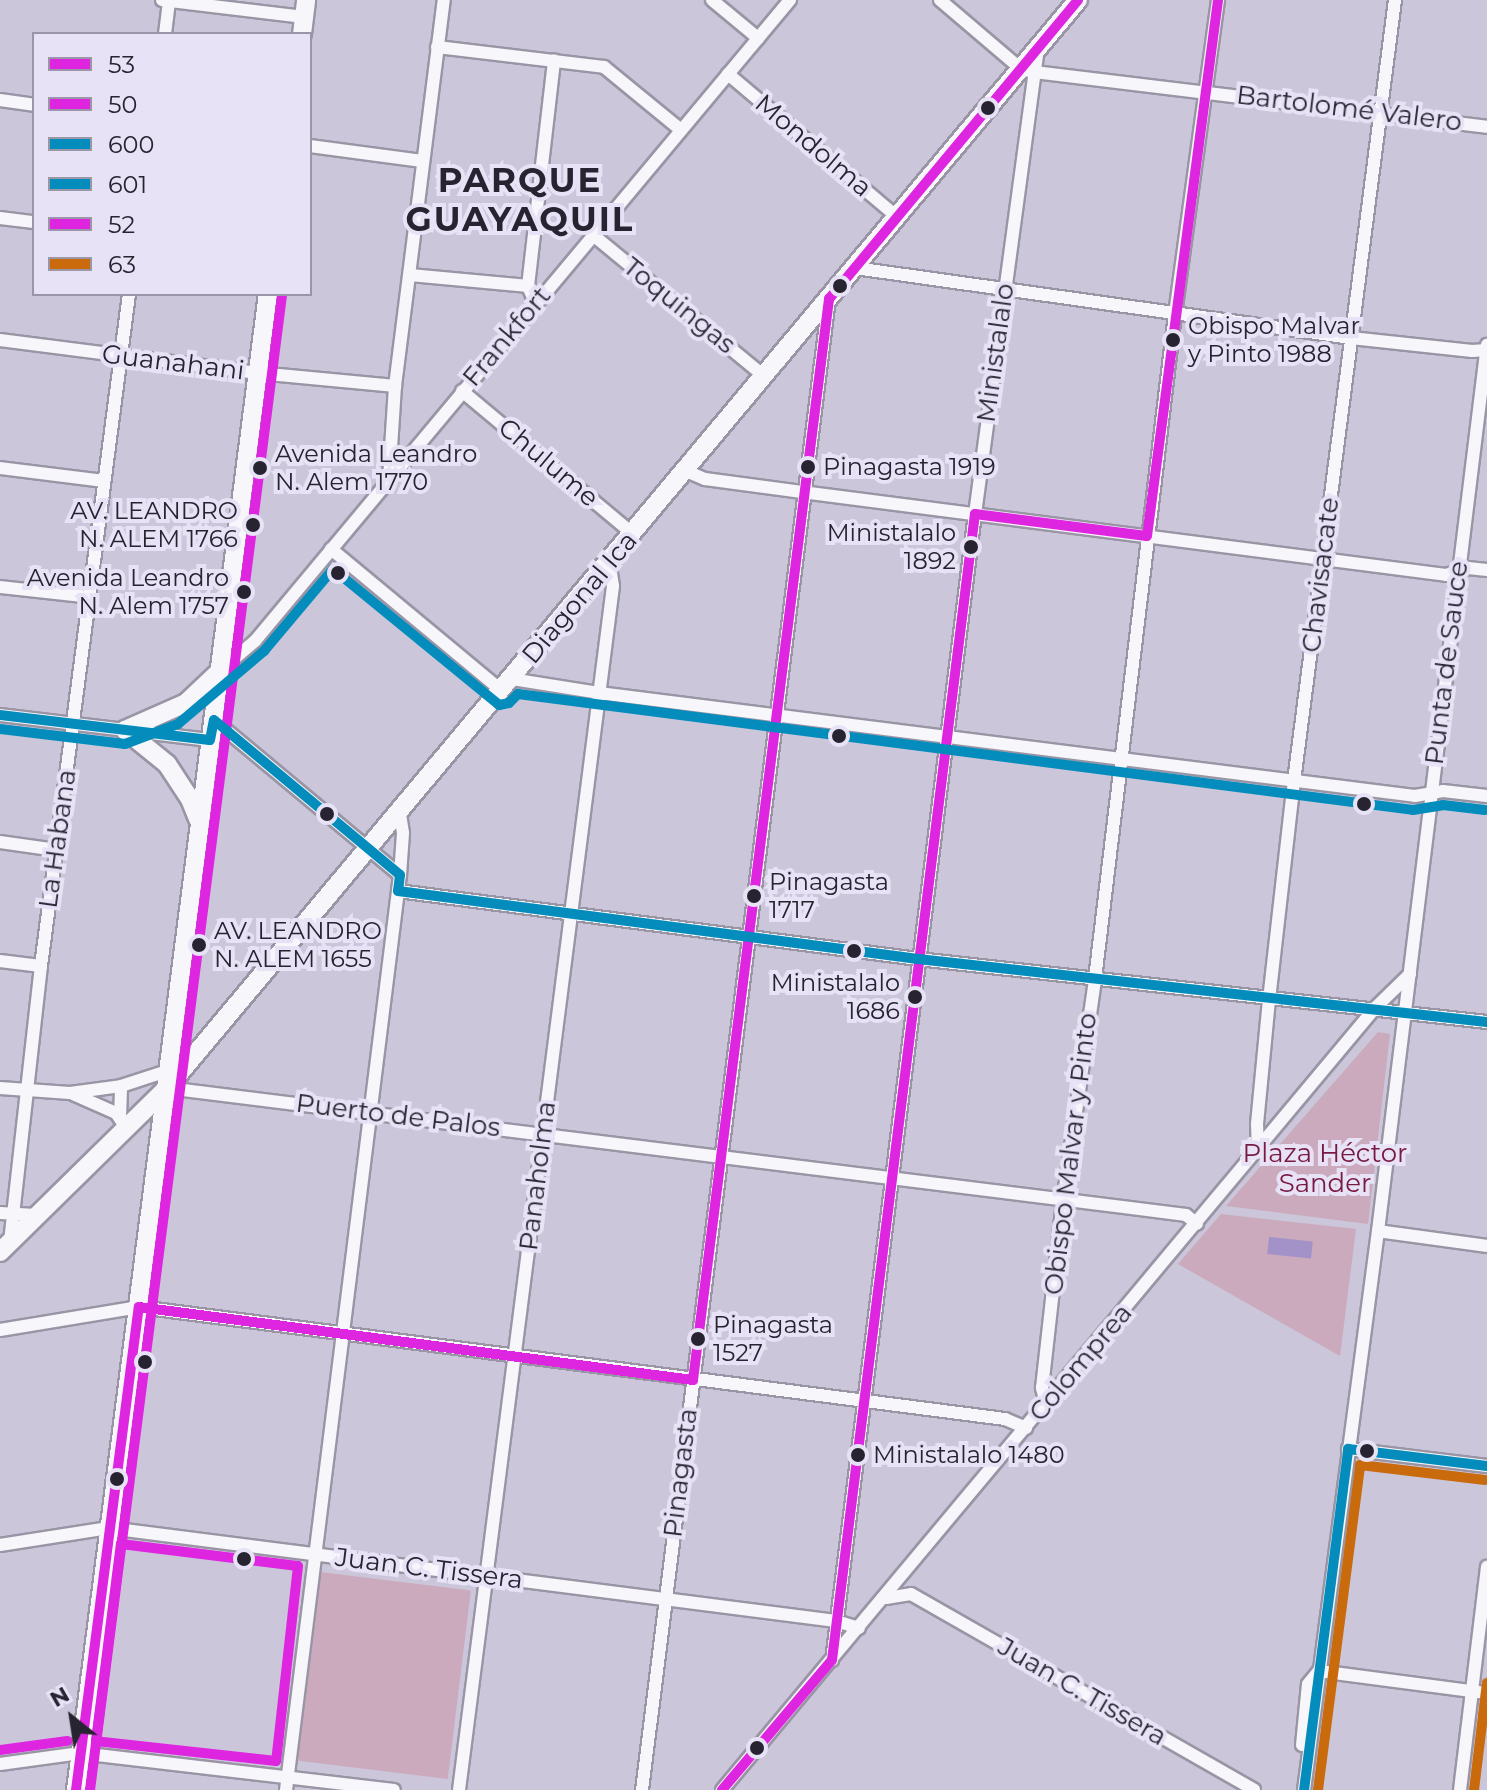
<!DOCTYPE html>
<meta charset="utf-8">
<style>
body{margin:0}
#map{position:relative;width:1487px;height:1790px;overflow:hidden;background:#ccc6db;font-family:Montserrat,sans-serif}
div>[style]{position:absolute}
.green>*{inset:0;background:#caaabc;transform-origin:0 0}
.water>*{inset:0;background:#a392c7;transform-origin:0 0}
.roads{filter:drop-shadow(2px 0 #9a95a5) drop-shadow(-2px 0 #9a95a5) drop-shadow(0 2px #9a95a5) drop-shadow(0 -2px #9a95a5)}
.street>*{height:12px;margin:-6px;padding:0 6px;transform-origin:6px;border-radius:6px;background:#f7f6fa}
.secondary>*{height:18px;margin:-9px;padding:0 9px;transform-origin:9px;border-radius:9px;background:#f7f6fa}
.bus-1>*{height:10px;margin:-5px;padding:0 5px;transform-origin:5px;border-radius:5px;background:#de26e0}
.bus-2>*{height:10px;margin:-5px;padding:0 5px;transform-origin:5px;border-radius:5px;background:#de26e0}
.bus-3>*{height:10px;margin:-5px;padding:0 5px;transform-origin:5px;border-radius:5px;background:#048dbc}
.bus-4>*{height:10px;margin:-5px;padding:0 5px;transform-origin:5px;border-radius:5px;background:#048dbc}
.bus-5>*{height:10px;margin:-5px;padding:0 5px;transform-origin:5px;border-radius:5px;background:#de26e0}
.bus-6>*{height:10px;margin:-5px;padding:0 5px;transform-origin:5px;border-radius:5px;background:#c96a0c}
.dots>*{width:22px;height:22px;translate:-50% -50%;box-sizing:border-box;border:4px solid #e7e2f5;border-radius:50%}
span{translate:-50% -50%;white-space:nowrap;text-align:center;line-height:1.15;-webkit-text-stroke:8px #e7e2f5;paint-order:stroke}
.bus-label{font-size:24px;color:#272331}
.left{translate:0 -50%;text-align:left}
.right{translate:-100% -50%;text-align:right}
.street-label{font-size:26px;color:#272331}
.park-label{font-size:26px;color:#781a42}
.district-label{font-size:34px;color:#272331;font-weight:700;letter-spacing:2px}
.legend{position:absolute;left:32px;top:32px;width:280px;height:264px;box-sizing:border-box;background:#e7e2f5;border:2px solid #9a96a7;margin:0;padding:10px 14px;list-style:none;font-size:24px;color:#272331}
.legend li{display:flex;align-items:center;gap:16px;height:40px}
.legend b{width:40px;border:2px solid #9a96a7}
.north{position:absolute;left:32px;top:1678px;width:80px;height:80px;-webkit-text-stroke:6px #e7e2f5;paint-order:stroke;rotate:330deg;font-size:22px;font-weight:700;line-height:32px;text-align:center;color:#272331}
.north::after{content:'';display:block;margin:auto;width:28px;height:36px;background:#272331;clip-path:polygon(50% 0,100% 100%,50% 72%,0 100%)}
</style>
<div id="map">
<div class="green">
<div style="clip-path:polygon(1378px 1032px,1390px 1034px,1368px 1224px,1226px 1206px)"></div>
<div style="clip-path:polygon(1221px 1214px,1356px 1229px,1340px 1356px,1178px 1264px)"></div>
<div style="left:320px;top:1572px;width:152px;height:190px;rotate:7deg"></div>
</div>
<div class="water">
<div style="left:1269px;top:1237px;width:44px;height:17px;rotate:6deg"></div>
</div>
<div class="roads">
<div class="street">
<div style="left:162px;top:0;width:143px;rotate:6.8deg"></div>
<div style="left:712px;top:0;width:60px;rotate:39.6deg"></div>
<div style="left:940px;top:0;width:106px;rotate:40.4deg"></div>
<div style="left:1021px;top:69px;width:13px;rotate:13deg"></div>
<div style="left:1034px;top:72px;width:456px;rotate:6.9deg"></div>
<div style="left:165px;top:34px;width:34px;rotate:-83deg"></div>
<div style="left:437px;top:47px;width:168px;rotate:6.8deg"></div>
<div style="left:604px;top:67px;width:99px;rotate:39.3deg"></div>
<div style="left:728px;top:74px;width:221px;rotate:40.2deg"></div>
<div style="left:0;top:100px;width:34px;rotate:8deg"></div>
<div style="left:310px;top:146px;width:113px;rotate:7.6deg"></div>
<div style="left:0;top:218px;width:34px;rotate:7deg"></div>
<div style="left:593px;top:235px;width:222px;rotate:39.5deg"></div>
<div style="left:855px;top:268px;width:501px;rotate:8.03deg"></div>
<div style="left:1351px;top:338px;width:122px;rotate:6.1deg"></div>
<div style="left:1472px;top:351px;width:15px;rotate:-4deg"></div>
<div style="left:410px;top:275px;width:119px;rotate:5.3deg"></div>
<div style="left:535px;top:302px;width:17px;rotate:-114deg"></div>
<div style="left:528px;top:286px;width:227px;rotate:-83.4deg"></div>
<div style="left:0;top:340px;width:260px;rotate:7.3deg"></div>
<div style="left:258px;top:373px;width:138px;rotate:5.4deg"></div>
<div style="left:462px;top:391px;width:223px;rotate:39.9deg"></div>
<div style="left:0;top:468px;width:105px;rotate:7.1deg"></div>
<div style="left:686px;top:471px;width:21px;rotate:23deg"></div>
<div style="left:705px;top:479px;width:98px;rotate:7.6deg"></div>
<div style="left:802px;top:492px;width:649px;rotate:7.34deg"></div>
<div style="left:1446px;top:575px;width:23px;rotate:-18deg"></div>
<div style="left:1468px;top:568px;width:19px;rotate:6deg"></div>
<div style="left:389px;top:479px;width:93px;rotate:-86.3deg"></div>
<div style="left:395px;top:386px;width:389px;rotate:-82.8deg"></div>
<div style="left:331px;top:549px;width:222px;rotate:39.7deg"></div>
<div style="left:0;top:587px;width:91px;rotate:6.3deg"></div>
<div style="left:221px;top:670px;width:45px;rotate:-40.5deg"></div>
<div style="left:255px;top:641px;width:835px;rotate:-50.15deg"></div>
<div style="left:512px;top:679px;width:88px;rotate:9.1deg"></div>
<div style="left:599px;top:693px;width:822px;rotate:7.19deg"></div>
<div style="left:1415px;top:796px;width:28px;rotate:-10deg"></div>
<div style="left:1443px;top:791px;width:44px;rotate:6.5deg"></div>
<div style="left:0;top:715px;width:211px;rotate:6.8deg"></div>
<div style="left:214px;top:720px;width:242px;rotate:39.8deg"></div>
<div style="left:0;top:842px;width:57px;rotate:8.1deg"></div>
<div style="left:398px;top:891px;width:524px;rotate:7.45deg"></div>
<div style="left:918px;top:959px;width:572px;rotate:6.32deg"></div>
<div style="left:0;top:961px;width:41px;rotate:7deg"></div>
<div style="left:0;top:1088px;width:70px;rotate:4.1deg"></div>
<div style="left:70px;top:1093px;width:51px;rotate:-7.8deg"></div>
<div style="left:121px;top:1086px;width:52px;rotate:-18.1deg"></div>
<div style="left:167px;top:1088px;width:1027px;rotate:7.1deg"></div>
<div style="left:1186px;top:1215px;width:14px;rotate:39deg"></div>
<div style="left:73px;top:1094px;width:47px;rotate:23.8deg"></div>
<div style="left:116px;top:1113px;width:18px;rotate:56deg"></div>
<div style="left:120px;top:1118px;width:32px;rotate:-88deg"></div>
<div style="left:1258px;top:1152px;width:28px;rotate:-92deg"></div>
<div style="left:1257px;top:1124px;width:125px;rotate:-84.5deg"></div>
<div style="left:1269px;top:1000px;width:220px;rotate:-83.5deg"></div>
<div style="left:1294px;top:781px;width:788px;rotate:-82.63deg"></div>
<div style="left:0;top:1213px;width:36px;rotate:3deg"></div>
<div style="left:1378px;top:1231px;width:110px;rotate:7.8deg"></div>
<div style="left:10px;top:1242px;width:278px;rotate:-83.6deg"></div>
<div style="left:41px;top:966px;width:678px;rotate:-82.54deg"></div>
<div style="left:0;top:1330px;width:141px;rotate:-9.4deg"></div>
<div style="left:139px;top:1307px;width:873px;rotate:7.37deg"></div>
<div style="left:1005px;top:1419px;width:23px;rotate:23deg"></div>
<div style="left:1046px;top:1403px;width:16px;rotate:-105deg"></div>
<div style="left:1042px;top:1388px;width:187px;rotate:-83.6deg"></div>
<div style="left:1063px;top:1202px;width:225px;rotate:-81.8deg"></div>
<div style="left:1095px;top:979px;width:670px;rotate:-83.14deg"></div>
<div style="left:1175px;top:314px;width:317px;rotate:-82.2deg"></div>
<div style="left:1348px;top:1449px;width:140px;rotate:7deg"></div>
<div style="left:0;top:1545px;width:110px;rotate:-8.9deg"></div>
<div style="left:109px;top:1528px;width:733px;rotate:7.29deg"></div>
<div style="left:836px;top:1621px;width:24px;rotate:17deg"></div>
<div style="left:886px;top:1598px;width:25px;rotate:-9deg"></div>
<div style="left:911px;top:1594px;width:395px;rotate:29.7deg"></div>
<div style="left:832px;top:1660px;width:1155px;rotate:-82.89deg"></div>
<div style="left:975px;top:514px;width:467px;rotate:-82.3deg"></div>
<div style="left:1302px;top:1745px;width:61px;rotate:-84.4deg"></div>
<div style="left:1308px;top:1684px;width:17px;rotate:-50deg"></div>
<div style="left:1319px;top:1671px;width:169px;rotate:7.5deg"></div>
<div style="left:0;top:1764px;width:81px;rotate:-7.8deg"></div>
<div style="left:80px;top:1753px;width:316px;rotate:6.7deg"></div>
<div style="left:286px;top:1790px;width:922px;rotate:-82.9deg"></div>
<div style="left:400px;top:875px;width:42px;rotate:-85.9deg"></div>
<div style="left:403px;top:833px;width:19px;rotate:-99deg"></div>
<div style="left:459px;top:1790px;width:1214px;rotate:-82.71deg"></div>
<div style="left:613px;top:586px;width:24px;rotate:-99deg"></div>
<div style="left:642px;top:1790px;width:1503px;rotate:-82.85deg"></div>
<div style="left:722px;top:1790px;width:1019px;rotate:-50.14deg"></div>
<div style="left:1375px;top:1008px;width:49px;rotate:-44.2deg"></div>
<div style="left:1304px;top:1790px;width:564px;rotate:-82.46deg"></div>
<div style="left:1378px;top:1231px;width:893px;rotate:-82.99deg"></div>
<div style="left:1460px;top:1790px;width:225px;rotate:-83.1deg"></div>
</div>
<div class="secondary">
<div style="left:302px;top:34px;width:34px;rotate:-83deg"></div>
<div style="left:125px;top:730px;width:54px;rotate:39deg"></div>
<div style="left:167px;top:764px;width:42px;rotate:56.7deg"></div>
<div style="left:190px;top:799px;width:22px;rotate:68deg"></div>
<div style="left:125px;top:730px;width:67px;rotate:-23.9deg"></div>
<div style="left:186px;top:703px;width:48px;rotate:-43.3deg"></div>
<div style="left:0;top:1252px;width:234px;rotate:-44.5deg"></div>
<div style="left:167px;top:1088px;width:1419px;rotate:-50.06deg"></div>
<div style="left:76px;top:1790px;width:1508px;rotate:-82.69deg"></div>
</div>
</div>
<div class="bus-1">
<div style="left:76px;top:1790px;width:487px;rotate:-82.6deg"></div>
<div style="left:139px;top:1307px;width:559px;rotate:7.51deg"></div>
<div style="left:693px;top:1380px;width:1090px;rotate:-82.83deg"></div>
<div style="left:829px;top:299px;width:389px;rotate:-50.2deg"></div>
<div style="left:722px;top:1790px;width:170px;rotate:-49.8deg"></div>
<div style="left:832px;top:1660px;width:1155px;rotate:-82.89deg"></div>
<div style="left:975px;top:514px;width:173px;rotate:7.3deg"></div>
<div style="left:1147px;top:536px;width:541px;rotate:-82.45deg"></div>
</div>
<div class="bus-2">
<div style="left:90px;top:1790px;width:1506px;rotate:-82.68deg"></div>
</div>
<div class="bus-3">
<div style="left:0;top:715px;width:211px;rotate:6.8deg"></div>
<div style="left:210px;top:740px;width:20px;rotate:-79deg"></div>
<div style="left:214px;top:720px;width:242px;rotate:39.8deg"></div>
<div style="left:400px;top:875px;width:16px;rotate:97deg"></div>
<div style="left:398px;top:891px;width:524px;rotate:7.45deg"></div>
<div style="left:918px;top:959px;width:572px;rotate:6.32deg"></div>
<div style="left:1304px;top:1790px;width:344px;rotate:-82.6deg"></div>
<div style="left:1348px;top:1449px;width:140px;rotate:7deg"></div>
</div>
<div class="bus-4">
<div style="left:0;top:729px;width:126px;rotate:6.8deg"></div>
<div style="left:125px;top:744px;width:57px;rotate:-20.7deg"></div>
<div style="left:178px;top:724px;width:113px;rotate:-40.3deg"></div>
<div style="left:264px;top:651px;width:107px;rotate:-49.9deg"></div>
<div style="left:333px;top:569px;width:215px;rotate:39.3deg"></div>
<div style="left:499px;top:705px;width:10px;rotate:-11deg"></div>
<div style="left:509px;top:703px;width:13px;rotate:-45deg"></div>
<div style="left:518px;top:694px;width:902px;rotate:7.38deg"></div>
<div style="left:1413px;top:810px;width:30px;rotate:-9deg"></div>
<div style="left:1443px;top:805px;width:42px;rotate:6.8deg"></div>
</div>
<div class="bus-5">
<div style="left:121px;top:1544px;width:178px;rotate:7.1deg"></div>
<div style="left:298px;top:1566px;width:196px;rotate:96.4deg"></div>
<div style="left:276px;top:1761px;width:181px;rotate:-173.7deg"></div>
<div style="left:96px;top:1741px;width:199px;rotate:-82.8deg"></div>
<div style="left:0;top:1750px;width:68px;rotate:-7.7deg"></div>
</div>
<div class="bus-6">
<div style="left:1318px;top:1790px;width:328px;rotate:-82.6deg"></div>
<div style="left:1360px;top:1465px;width:126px;rotate:6.8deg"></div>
<div style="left:1474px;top:1790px;width:108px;rotate:-83.1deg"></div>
</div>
<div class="dots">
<div style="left:988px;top:108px;background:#272331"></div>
<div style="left:840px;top:286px;background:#272331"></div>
<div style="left:1173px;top:340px;background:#272331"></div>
<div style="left:808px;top:467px;background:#272331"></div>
<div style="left:260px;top:468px;background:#272331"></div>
<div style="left:253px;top:525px;background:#272331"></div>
<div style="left:971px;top:547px;background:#272331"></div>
<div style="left:338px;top:573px;background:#272331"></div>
<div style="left:244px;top:592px;background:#272331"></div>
<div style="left:839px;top:736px;background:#272331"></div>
<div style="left:1364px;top:804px;background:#272331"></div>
<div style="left:327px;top:814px;background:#272331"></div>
<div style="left:754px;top:896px;background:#272331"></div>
<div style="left:199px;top:945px;background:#272331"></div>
<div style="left:854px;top:951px;background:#272331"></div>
<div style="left:915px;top:997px;background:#272331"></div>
<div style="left:698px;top:1339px;background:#272331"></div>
<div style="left:145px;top:1362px;background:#272331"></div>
<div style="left:1367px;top:1451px;background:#272331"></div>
<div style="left:858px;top:1455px;background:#272331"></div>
<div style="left:117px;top:1479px;background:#272331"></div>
<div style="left:244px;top:1559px;background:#272331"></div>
<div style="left:757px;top:1748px;background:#272331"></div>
</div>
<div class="bus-label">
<span class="left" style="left:1188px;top:340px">Obispo Malvar<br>y Pinto 1988</span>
<span class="left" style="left:275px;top:468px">Avenida Leandro<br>N. Alem 1770</span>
<span class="left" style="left:823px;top:467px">Pinagasta 1919</span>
<span class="right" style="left:238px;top:525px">AV. LEANDRO<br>N. ALEM 1766</span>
<span class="right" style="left:956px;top:547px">Ministalalo<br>1892</span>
<span class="right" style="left:229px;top:592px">Avenida Leandro<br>N. Alem 1757</span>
<span class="left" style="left:769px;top:896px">Pinagasta<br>1717</span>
<span class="left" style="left:214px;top:945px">AV. LEANDRO<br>N. ALEM 1655</span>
<span class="right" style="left:900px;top:997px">Ministalalo<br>1686</span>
<span class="left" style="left:713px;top:1339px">Pinagasta<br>1527</span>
<span class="left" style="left:873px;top:1455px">Ministalalo 1480</span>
</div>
<div class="street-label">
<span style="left:1349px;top:109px;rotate:7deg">Bartolomé Valero</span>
<span style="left:813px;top:146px;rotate:40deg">Mondolma</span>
<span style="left:679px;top:306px;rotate:39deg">Toquingas</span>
<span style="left:507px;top:337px;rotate:-50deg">Frankfort</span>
<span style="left:996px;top:353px;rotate:-82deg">Ministalalo</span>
<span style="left:173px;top:363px;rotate:7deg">Guanahani</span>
<span style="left:548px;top:463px;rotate:40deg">Chulume</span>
<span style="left:1321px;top:575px;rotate:-83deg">Chavisacate</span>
<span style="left:580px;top:598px;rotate:-50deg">Diagonal Ica</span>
<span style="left:1447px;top:663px;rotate:-83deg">Punta de Sauce</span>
<span style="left:58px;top:839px;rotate:-82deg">La Habana</span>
<span style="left:398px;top:1116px;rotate:7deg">Puerto de Palos</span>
<span style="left:1071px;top:1154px;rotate:-83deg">Obispo Malvar y Pinto</span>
<span style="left:538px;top:1176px;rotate:-83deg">Panaholma</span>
<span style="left:1081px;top:1363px;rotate:-50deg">Colomprea</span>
<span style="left:681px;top:1473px;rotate:-83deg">Pinagasta</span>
<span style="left:429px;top:1569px;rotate:7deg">Juan C. Tissera</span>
<span style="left:1082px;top:1692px;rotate:30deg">Juan C. Tissera</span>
</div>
<div class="park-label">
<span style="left:1325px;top:1169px">Plaza Héctor<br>Sander</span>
</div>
<div class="district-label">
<span style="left:520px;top:200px">PARQUE<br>GUAYAQUIL</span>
</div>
<ul class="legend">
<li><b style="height:10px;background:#de26e0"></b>53</li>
<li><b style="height:10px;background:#de26e0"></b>50</li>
<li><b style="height:10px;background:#048dbc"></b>600</li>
<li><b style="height:10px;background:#048dbc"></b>601</li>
<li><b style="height:10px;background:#de26e0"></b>52</li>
<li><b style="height:10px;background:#c96a0c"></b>63</li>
</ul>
<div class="north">N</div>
</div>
